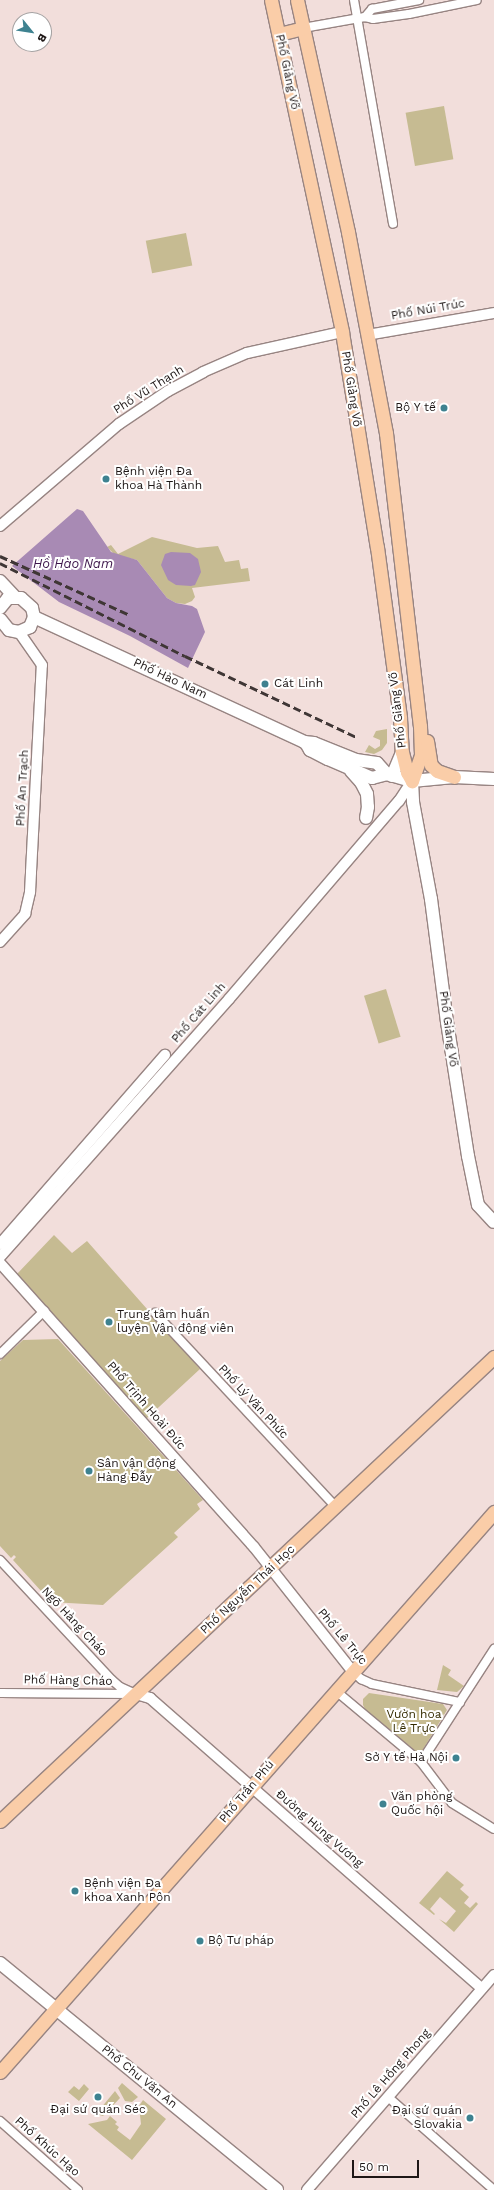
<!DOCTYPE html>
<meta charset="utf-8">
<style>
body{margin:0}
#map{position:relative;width:494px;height:2190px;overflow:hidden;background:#f2dedb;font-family:"Work Sans",sans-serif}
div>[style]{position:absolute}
.green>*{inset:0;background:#c6bb92;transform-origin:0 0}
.water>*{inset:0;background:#a88ab4}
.roads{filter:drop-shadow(1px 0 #978482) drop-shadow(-1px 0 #978482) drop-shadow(0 1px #978482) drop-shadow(0 -1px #978482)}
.minor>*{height:8px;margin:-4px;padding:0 4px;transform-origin:4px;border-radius:4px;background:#fff}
.tertiary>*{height:10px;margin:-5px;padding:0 5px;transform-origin:5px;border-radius:5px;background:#fff}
.secondary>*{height:12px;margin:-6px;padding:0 6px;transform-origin:6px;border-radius:6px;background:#fff}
.primary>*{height:13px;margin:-6.5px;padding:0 6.5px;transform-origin:6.5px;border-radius:6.5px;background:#facda8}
.rail>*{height:2.5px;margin-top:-1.25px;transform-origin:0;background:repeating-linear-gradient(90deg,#3f3635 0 8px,transparent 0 12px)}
.dots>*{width:11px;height:11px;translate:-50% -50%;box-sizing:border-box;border:2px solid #fff;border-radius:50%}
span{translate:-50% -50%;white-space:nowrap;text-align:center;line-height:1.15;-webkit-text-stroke:4px #fff;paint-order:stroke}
.street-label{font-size:12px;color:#1e1716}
.poi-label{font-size:12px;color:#1e1716}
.right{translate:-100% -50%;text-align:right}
.left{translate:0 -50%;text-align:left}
.park-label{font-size:12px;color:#352b00}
.water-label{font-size:13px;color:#3c154a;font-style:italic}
.north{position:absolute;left:12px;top:12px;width:40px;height:40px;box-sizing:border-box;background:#fff;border:1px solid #a5a2a2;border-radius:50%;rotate:120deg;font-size:11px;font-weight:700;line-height:16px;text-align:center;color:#1e1716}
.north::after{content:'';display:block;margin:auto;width:14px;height:18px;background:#3e8290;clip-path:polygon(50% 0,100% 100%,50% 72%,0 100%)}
.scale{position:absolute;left:352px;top:2160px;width:67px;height:18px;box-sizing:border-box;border:2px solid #1e1716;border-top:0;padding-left:5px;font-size:12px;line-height:14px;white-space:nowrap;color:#1e1716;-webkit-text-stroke:3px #fff;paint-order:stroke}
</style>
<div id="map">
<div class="green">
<div style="left:444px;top:106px;width:54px;height:39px;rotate:80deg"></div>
<div style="left:186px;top:233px;width:33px;height:41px;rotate:79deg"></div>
<div style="clip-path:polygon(152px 537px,197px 548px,218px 546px,225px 562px,239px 560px,241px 569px,248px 568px,250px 581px,192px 588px,195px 597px,192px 601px,185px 604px,176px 603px,167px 598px,137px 560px,115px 555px,107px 547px,111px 545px,118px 554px)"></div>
<div style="clip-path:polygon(387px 729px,387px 743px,382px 750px,374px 754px,365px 752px,369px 745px,375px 749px,380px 746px,380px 740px,373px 737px,376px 731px)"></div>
<div style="left:386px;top:989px;width:50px;height:23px;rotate:73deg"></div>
<div style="clip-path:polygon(54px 1235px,72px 1253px,87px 1241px,200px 1369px,146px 1419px,17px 1274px)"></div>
<div style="clip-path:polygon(58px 1339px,203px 1500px,197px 1504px,200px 1509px,174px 1533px,178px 1537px,103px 1605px,51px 1602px,13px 1560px,16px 1557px,14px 1555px,11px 1558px,0 1546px,0 1361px,23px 1340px)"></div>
<div style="clip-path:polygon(443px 1665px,451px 1670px,448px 1675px,464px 1686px,457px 1692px,437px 1690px)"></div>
<div style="clip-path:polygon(369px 1693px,443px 1704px,447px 1710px,422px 1751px,417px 1752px,366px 1711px,363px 1705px,363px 1699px)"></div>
<div style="clip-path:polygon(447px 1871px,464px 1885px,460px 1889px,469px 1897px,464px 1903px,470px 1908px,476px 1902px,478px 1904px,454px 1932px,439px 1919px,446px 1923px,456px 1911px,440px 1897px,430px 1909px,435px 1914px,434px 1915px,419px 1903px)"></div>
<div style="clip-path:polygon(122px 2083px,138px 2097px,132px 2102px,125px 2101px,118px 2088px)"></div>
<div style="clip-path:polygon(84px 2084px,89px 2089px,79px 2101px,68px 2092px,74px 2086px,79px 2090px)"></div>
<div style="clip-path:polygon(115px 2091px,120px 2098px,103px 2116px,96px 2114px)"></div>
<div style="clip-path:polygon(143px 2100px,166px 2119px,132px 2160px,88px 2124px,107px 2120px,110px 2116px,117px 2122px,115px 2124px,119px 2127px,117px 2130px,130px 2140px,141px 2124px,139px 2106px)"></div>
</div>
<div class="water">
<div style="clip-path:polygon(77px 509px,83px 511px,111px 552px,137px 560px,167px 598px,176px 603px,192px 606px,197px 609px,205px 632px,188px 668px,130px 636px,59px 602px,12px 566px)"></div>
<div style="clip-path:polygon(171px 552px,190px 553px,198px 559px,201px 572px,195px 585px,191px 586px,176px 585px,168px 580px,161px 565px,165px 554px)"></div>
</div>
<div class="roads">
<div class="minor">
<div style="left:354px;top:0;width:227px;rotate:80.1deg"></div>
<div style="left:365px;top:17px;width:11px;rotate:-49deg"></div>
<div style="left:372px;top:9px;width:48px;rotate:-10.8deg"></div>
<div style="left:303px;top:28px;width:63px;rotate:-10.1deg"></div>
<div style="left:365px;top:17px;width:8px;rotate:14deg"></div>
<div style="left:373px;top:19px;width:36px;rotate:-8deg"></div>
<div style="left:409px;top:14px;width:69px;rotate:-11.6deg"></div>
<div style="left:155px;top:1313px;width:265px;rotate:47deg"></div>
<div style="left:0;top:1354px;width:62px;rotate:-44.3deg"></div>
<div style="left:0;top:1560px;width:164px;rotate:47deg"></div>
<div style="left:112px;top:1680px;width:11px;rotate:41deg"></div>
<div style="left:120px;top:1687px;width:17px;rotate:24deg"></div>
<div style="left:353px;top:1672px;width:11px;rotate:41deg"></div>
<div style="left:361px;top:1679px;width:12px;rotate:24deg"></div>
<div style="left:372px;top:1684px;width:90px;rotate:11.6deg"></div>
<div style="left:336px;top:1691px;width:111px;rotate:39.9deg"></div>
<div style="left:421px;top:1762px;width:51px;rotate:52.9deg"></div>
<div style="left:452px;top:1803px;width:49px;rotate:31.8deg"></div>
<div style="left:0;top:1693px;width:133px;rotate:0.4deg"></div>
<div style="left:421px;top:1762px;width:135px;rotate:-57.1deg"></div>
<div style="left:388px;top:2097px;width:141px;rotate:41.3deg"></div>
<div style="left:0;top:2121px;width:104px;rotate:41.5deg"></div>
</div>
<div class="tertiary">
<div style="left:367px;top:335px;width:129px;rotate:-9.8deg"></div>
<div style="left:0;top:526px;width:157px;rotate:-40.6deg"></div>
<div style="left:119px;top:424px;width:59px;rotate:-34deg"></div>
<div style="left:168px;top:391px;width:40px;rotate:-28deg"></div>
<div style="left:203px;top:372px;width:48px;rotate:-23.4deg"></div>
<div style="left:247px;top:353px;width:97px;rotate:-12.5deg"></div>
<div style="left:0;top:942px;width:38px;rotate:-48deg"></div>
<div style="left:25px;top:914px;width:23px;rotate:-77deg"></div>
<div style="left:30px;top:892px;width:20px;rotate:-87deg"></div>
<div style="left:31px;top:872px;width:207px;rotate:-87deg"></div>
<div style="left:42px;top:665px;width:40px;rotate:-124.9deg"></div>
<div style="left:0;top:1244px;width:251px;rotate:-48.9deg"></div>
<div style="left:0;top:1257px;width:345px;rotate:-48.4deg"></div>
<div style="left:229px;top:999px;width:261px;rotate:-49.4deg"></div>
<div style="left:399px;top:801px;width:24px;rotate:-57deg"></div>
<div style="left:0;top:1263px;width:381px;rotate:48.2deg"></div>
<div style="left:254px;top:1547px;width:159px;rotate:51.6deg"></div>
<div style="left:136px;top:1694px;width:15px;rotate:16deg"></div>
<div style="left:150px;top:1698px;width:441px;rotate:41.2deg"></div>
<div style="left:307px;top:2190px;width:285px;rotate:-49deg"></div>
</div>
<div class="secondary">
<div style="left:0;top:581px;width:22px;rotate:47deg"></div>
<div style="left:0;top:608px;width:13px;rotate:-51deg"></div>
<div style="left:8px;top:598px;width:13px"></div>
<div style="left:21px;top:598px;width:15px;rotate:42deg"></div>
<div style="left:32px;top:608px;width:9px;rotate:77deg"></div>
<div style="left:34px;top:617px;width:11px;rotate:112deg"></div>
<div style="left:30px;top:627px;width:12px;rotate:156deg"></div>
<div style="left:19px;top:632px;width:10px;rotate:-169deg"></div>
<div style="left:9px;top:630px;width:14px;rotate:-129deg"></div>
<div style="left:34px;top:617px;width:298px;rotate:24.8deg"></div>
<div style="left:304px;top:742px;width:10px;rotate:6deg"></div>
<div style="left:314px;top:743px;width:45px;rotate:22deg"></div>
<div style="left:356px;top:760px;width:21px;rotate:8deg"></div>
<div style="left:377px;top:763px;width:15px;rotate:48deg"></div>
<div style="left:307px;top:745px;width:6px;rotate:59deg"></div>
<div style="left:310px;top:750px;width:20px;rotate:27deg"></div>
<div style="left:328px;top:759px;width:48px;rotate:23.4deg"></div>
<div style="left:372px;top:778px;width:16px;rotate:-15deg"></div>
<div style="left:387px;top:774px;width:26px;rotate:16deg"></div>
<div style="left:412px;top:781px;width:42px;rotate:-5.4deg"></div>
<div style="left:454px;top:777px;width:40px;rotate:2.9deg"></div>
<div style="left:351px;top:771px;width:15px;rotate:48deg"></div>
<div style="left:361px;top:782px;width:13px;rotate:63deg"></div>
<div style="left:367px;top:794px;width:13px;rotate:86deg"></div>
<div style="left:368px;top:807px;width:11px;rotate:100deg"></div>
<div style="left:392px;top:776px;width:26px;rotate:-67deg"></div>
<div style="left:412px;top:781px;width:21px;rotate:87deg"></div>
<div style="left:413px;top:802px;width:99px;rotate:79.5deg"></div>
<div style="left:431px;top:899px;width:124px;rotate:82.6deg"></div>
<div style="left:447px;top:1022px;width:136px;rotate:81.1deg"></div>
<div style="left:468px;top:1156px;width:50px;rotate:78.5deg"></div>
<div style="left:478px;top:1205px;width:23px;rotate:47deg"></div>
<div style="left:0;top:1963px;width:358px;rotate:39.3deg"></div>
</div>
<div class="primary">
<div style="left:271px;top:0;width:340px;rotate:77.9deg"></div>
<div style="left:342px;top:332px;width:218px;rotate:80.8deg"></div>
<div style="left:377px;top:547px;width:173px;rotate:82.3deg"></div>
<div style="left:400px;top:718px;width:34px;rotate:87deg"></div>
<div style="left:402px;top:752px;width:21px;rotate:76deg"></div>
<div style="left:407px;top:772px;width:10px;rotate:61deg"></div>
<div style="left:297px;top:0;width:238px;rotate:77.6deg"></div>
<div style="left:348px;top:232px;width:205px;rotate:79.3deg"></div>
<div style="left:386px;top:433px;width:295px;rotate:83.4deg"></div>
<div style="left:420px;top:726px;width:29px;rotate:88deg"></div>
<div style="left:421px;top:755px;width:28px;rotate:109deg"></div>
<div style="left:279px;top:34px;width:25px;rotate:-14deg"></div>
<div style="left:427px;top:741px;width:24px;rotate:81deg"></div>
<div style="left:431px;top:765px;width:8px;rotate:45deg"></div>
<div style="left:437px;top:771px;width:18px;rotate:19deg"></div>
<div style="left:0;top:1821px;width:678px;rotate:-43.21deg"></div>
<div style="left:0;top:2072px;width:747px;rotate:-48.58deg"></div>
</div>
</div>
<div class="rail">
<div style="left:0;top:556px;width:143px;rotate:24.4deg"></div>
<div style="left:0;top:563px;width:207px;rotate:26.7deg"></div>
<div style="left:185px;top:656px;width:189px;rotate:25.3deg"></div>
</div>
<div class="dots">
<div style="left:444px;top:408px;background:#3e8290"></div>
<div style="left:106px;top:479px;background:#3e8290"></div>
<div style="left:265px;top:684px;background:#3e8290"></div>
<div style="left:109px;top:1322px;background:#3e8290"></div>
<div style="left:89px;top:1471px;background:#3e8290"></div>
<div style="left:456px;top:1758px;background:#3e8290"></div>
<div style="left:383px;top:1804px;background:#3e8290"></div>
<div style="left:75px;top:1891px;background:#3e8290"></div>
<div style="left:200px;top:1941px;background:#3e8290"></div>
<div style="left:98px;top:2097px;background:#3e8290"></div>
<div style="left:470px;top:2118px;background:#3e8290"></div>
</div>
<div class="street-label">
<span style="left:287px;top:72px;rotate:78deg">Phố Giảng Võ</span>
<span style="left:428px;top:310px;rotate:-10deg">Phố Núi Trúc</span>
<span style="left:351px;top:389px;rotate:81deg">Phố Giảng Võ</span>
<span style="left:149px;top:390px;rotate:-32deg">Phố Vũ Thạnh</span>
<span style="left:170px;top:679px;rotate:25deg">Phố Hào Nam</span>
<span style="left:398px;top:710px;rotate:-97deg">Phố Giảng Võ</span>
<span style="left:23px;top:788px;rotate:-87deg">Phố An Trạch</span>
<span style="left:199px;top:1013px;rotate:-49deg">Phố Cát Linh</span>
<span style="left:448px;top:1029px;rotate:82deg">Phố Giảng Võ</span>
<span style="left:253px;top:1402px;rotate:47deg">Phố Lý Văn Phức</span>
<span style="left:146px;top:1406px;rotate:49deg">Phố Trịnh Hoài Đức</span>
<span style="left:248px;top:1590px;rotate:-43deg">Phố Nguyễn Thái Học</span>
<span style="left:74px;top:1622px;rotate:47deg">Ngõ Hàng Cháo</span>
<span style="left:342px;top:1637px;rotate:50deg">Phố Lê Trực</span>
<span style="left:68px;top:1681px;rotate:1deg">Phố Hàng Cháo</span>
<span style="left:247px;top:1792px;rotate:-50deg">Phố Trần Phú</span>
<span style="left:319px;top:1829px;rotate:41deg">Đường Hùng Vương</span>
<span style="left:391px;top:2074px;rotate:-49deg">Phố Lê Hồng Phong</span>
<span style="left:139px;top:2077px;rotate:39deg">Phố Chu Văn An</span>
<span style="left:47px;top:2147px;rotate:42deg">Phố Khúc Hạo</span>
</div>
<div class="poi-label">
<span class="right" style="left:436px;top:408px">Bộ Y tế</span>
<span class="left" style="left:115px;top:479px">Bệnh viện Đa<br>khoa Hà Thành</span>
<span class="left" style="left:274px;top:684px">Cát Linh</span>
<span class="left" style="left:117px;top:1322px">Trung tâm huấn<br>luyện Vận động viên</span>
<span class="left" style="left:97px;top:1471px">Sân vận động<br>Hàng Đẫy</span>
<span class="right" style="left:448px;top:1758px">Sở Y tế Hà Nội</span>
<span class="left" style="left:391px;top:1804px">Văn phòng<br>Quốc hội</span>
<span class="left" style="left:84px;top:1891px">Bệnh viện Đa<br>khoa Xanh Pôn</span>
<span class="left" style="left:208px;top:1941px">Bộ Tư pháp</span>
<span style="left:98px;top:2110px">Đại sứ quán Séc</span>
<span class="right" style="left:462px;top:2118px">Đại sứ quán<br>Slovakia</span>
</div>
<div class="park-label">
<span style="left:414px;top:1722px">Vườn hoa<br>Lê Trực</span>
</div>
<div class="water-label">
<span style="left:73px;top:564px">Hồ Hào Nam</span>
</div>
<div class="north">B</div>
<div class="scale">50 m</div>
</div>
